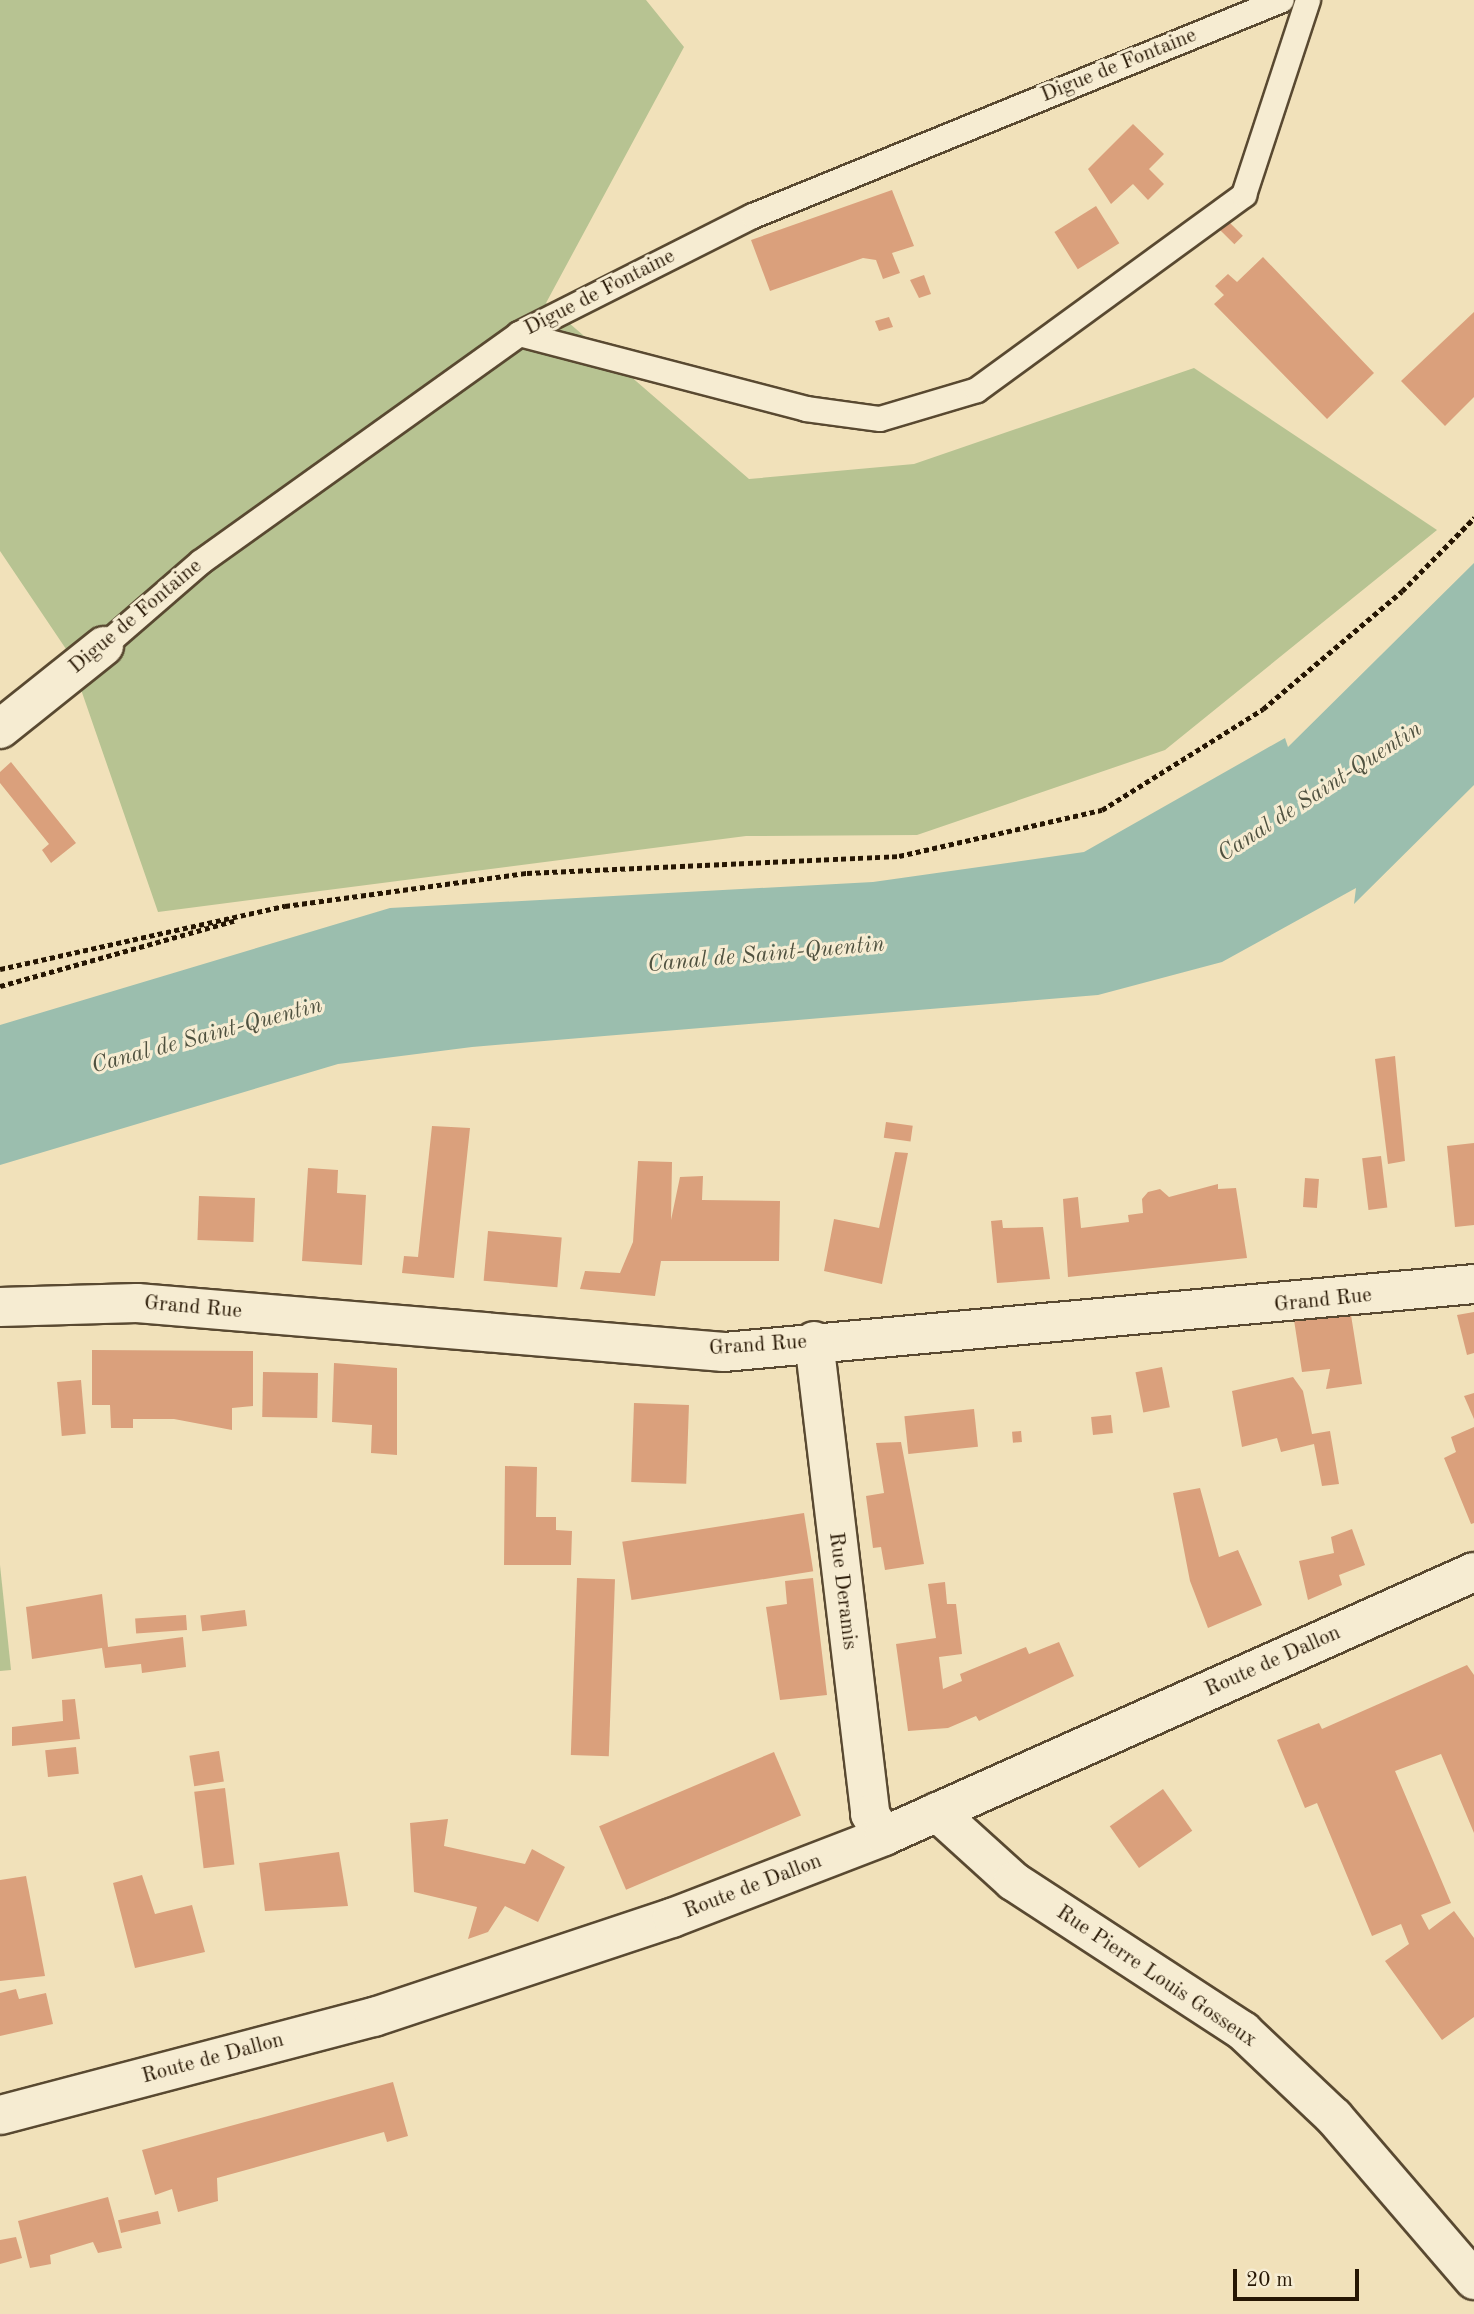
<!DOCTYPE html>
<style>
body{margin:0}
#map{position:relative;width:1474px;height:2314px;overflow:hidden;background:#f1e1ba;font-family:"Old Standard TT",serif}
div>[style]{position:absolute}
.green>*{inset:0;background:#b7c392}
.water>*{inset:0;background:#9bbeae}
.building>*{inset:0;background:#daa07c;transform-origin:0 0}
.path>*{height:4.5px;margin-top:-2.25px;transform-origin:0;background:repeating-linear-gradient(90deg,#261603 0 5px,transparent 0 8.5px)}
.roads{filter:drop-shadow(2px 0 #594931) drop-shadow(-2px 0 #594931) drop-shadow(0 2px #594931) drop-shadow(0 -2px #594931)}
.lane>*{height:24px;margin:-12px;padding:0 12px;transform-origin:12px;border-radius:12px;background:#f6ecd2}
.street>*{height:38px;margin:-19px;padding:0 19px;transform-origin:19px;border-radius:19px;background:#f6ecd2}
.secondary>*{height:38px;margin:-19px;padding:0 19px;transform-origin:19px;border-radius:19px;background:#f6ecd2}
span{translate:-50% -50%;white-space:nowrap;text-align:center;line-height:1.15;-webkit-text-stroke:6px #f6ecd2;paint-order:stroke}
.street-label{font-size:21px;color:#261603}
.water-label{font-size:23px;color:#4f513f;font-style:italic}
.scale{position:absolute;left:1233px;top:2269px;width:126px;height:32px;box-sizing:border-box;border:4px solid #261603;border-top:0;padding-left:9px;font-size:21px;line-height:24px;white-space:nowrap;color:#261603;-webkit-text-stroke:5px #f6ecd2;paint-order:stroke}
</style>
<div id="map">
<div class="green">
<div style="clip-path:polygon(0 0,646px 0,684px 47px,546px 303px,749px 479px,914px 464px,1194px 368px,1437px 530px,1165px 750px,917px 835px,746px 836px,158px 912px,68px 652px,0 551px)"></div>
<div style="clip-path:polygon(0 1565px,11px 1670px,0 1671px)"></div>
</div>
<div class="water">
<div style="clip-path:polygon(1474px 563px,1474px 785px,1354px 904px,1356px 888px,1222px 962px,1098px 995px,472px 1047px,338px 1064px,0 1165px,0 1025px,390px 908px,873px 882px,1084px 852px,1285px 738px,1288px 747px)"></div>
</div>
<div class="building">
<div style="clip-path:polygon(1133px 124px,1164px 154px,1149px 169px,1164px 184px,1148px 200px,1133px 184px,1111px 204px,1088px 169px)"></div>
<div style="clip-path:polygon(892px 190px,914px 246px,892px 253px,900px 273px,883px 279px,876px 260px,863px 258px,770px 291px,751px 240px)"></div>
<div style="left:1096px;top:206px;width:44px;height:49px;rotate:58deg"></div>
<div style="left:1228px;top:221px;width:21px;height:12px;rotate:45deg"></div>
<div style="clip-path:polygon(1263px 257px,1374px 373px,1327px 419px,1214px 304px,1224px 295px,1215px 286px,1228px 274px,1237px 282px)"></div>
<div style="clip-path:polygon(924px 275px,931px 294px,919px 298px,910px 280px)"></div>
<div style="clip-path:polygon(1474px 312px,1474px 397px,1445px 426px,1401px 381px)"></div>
<div style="clip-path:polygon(889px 317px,893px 327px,879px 331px,875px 321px)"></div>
<div style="clip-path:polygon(11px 762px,76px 843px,51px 863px,42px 850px,49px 844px,0 783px,0 772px)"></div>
<div style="clip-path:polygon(1395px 1056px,1405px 1161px,1388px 1164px,1375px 1059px)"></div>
<div style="left:886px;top:1122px;width:27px;height:16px;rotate:8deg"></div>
<div style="clip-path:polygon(432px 1126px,470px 1128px,454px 1278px,402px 1273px,404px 1256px,418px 1257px)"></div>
<div style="clip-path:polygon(1474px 1143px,1474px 1225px,1455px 1227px,1447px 1146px)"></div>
<div style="clip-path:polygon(895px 1152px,908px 1153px,882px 1284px,824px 1271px,834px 1219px,879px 1228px)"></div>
<div style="left:1381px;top:1156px;width:52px;height:19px;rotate:83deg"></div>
<div style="clip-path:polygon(638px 1161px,672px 1162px,671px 1220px,680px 1177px,703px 1176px,702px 1200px,780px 1201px,779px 1261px,661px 1261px,655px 1296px,580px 1289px,585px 1271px,620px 1273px,633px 1242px)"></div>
<div style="clip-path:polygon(308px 1168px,338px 1170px,337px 1193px,366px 1195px,362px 1265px,302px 1261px)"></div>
<div style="left:1305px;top:1178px;width:14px;height:29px;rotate:4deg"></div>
<div style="clip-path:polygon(1218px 1184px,1218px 1189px,1236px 1188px,1247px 1258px,1068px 1277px,1063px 1199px,1078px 1197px,1081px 1228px,1129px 1222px,1128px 1215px,1143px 1213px,1142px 1199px,1148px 1192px,1160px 1189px,1169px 1197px)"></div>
<div style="left:199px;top:1196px;width:56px;height:44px;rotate:2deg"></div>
<div style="clip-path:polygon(1002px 1220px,1003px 1228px,1043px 1227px,1050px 1279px,997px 1283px,991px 1221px)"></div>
<div style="left:488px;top:1231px;width:74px;height:50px;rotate:5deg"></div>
<div style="clip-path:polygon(1474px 1312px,1474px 1353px,1467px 1355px,1457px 1315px)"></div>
<div style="clip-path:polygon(1351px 1315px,1362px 1384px,1326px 1389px,1330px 1369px,1302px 1372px,1294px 1320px)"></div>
<div style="clip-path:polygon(92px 1350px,253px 1351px,253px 1406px,232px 1408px,232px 1430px,174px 1419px,133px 1419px,133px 1428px,111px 1428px,110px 1405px,92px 1405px)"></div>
<div style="clip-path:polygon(334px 1363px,397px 1368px,397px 1455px,371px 1453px,372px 1425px,332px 1422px)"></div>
<div style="left:1162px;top:1367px;width:41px;height:27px;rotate:79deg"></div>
<div style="left:318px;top:1373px;width:45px;height:55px;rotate:91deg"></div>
<div style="clip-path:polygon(1293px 1377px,1303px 1391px,1312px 1434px,1330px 1431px,1339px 1484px,1322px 1486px,1314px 1444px,1281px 1452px,1277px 1438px,1242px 1447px,1232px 1391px)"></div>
<div style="left:81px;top:1380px;width:54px;height:24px;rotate:85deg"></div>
<div style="clip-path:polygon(1474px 1393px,1474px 1419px,1464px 1396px)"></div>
<div style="left:634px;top:1403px;width:55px;height:79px;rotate:2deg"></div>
<div style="left:974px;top:1409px;width:38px;height:70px;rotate:84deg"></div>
<div style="left:1111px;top:1415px;width:18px;height:20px;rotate:84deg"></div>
<div style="clip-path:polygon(1474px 1427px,1474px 1523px,1471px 1524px,1444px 1458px,1456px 1452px,1451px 1437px)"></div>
<div style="left:1021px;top:1431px;width:11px;height:9px;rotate:85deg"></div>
<div style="clip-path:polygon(901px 1442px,924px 1564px,885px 1570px,881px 1547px,873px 1548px,866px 1496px,884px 1493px,876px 1443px)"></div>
<div style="clip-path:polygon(505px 1466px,537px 1467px,536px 1517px,556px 1517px,556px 1530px,572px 1531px,571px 1565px,504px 1565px)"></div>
<div style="clip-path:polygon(1200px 1488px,1219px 1557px,1238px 1550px,1262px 1605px,1208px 1628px,1190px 1581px,1173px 1493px)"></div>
<div style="left:804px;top:1513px;width:59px;height:184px;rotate:81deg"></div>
<div style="clip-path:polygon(1352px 1529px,1365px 1565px,1339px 1575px,1342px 1585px,1308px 1600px,1299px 1561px,1334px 1553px,1331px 1537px)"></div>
<div style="left:577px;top:1578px;width:38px;height:177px;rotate:2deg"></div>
<div style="clip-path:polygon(813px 1578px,827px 1695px,780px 1700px,766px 1607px,787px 1604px,785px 1581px)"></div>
<div style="clip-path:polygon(945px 1582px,947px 1604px,956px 1604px,962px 1654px,939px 1657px,943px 1689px,962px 1681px,960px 1674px,1026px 1647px,1029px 1654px,1059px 1642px,1074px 1676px,979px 1721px,976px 1716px,948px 1728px,908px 1731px,896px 1644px,936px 1638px,928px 1584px)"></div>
<div style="clip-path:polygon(102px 1594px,108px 1647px,183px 1637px,186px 1667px,142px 1673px,141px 1664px,105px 1668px,102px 1648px,32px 1659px,26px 1607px)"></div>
<div style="left:245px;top:1610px;width:16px;height:45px;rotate:83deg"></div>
<div style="left:186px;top:1615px;width:15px;height:51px;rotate:86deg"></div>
<div style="clip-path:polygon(1467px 1665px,1474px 1675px,1474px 1833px,1441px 1754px,1395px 1771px,1451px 1903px,1421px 1915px,1429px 1930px,1454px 1911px,1474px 1938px,1474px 2017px,1442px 2040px,1385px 1961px,1409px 1944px,1401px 1924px,1372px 1936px,1317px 1803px,1305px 1808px,1277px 1740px,1319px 1723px,1322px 1729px)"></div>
<div style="clip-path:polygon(75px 1699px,80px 1739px,12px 1746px,12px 1727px,63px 1721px,62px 1700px)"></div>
<div style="left:76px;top:1747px;width:27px;height:31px;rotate:84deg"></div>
<div style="left:219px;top:1751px;width:31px;height:30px;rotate:81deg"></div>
<div style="left:774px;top:1752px;width:69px;height:190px;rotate:67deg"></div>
<div style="left:225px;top:1788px;width:77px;height:31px;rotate:83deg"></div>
<div style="left:1163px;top:1789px;width:51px;height:65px;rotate:55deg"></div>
<div style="clip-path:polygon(448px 1819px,444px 1846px,525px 1864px,532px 1849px,565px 1867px,538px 1922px,505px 1906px,488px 1932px,468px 1939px,477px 1907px,414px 1892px,410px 1823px)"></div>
<div style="clip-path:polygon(339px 1852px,348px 1906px,265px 1911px,259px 1863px)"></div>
<div style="clip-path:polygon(142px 1875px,155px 1914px,192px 1905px,205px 1952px,135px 1968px,113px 1883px)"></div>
<div style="clip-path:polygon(26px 1876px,45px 1976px,0 1981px,0 1880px)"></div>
<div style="clip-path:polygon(16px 1989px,19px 1999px,46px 1993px,53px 2024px,0 2036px,0 1993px)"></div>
<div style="clip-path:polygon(393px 2082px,408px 2136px,387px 2142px,384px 2132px,217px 2178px,218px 2201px,178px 2212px,172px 2189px,155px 2195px,142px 2150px)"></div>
<div style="clip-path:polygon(108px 2197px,122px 2248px,98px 2253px,93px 2242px,50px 2255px,51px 2264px,30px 2268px,18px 2221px)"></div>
<div style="left:158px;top:2211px;width:13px;height:41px;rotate:77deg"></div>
<div style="clip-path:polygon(16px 2237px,22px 2258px,0 2264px,0 2240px)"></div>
</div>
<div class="path">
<div style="left:0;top:969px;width:292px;rotate:-12.5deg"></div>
<div style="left:285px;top:906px;width:244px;rotate:-7.8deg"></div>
<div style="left:527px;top:873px;width:372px;rotate:-2.6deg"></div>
<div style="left:899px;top:856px;width:208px;rotate:-12.8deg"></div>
<div style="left:1102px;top:810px;width:190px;rotate:-32.1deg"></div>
<div style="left:1263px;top:709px;width:182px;rotate:-40.3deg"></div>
<div style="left:1402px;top:591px;width:103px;rotate:-45.4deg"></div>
<div style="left:0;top:986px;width:246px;rotate:-15.6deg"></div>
</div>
<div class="roads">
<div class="lane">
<div style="left:519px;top:334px;width:297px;rotate:14.6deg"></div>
<div style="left:806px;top:409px;width:75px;rotate:7.7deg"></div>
<div style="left:880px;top:419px;width:101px;rotate:-16.6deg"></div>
<div style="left:977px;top:390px;width:331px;rotate:-36.1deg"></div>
<div style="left:1244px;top:195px;width:205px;rotate:-71.8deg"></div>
<div style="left:104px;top:646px;width:128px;rotate:-40.9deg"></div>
<div style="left:201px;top:562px;width:391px;rotate:-35.6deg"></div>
<div style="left:519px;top:334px;width:262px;rotate:-26.8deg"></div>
<div style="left:753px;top:216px;width:571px;rotate:-22.21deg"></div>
</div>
<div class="street">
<div style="left:0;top:729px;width:133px;rotate:-38.6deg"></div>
<div style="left:0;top:1307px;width:137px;rotate:-1.7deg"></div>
<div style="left:137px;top:1303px;width:589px;rotate:4.77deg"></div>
<div style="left:724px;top:1352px;width:753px;rotate:-5.18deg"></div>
<div style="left:814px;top:1341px;width:476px;rotate:83.2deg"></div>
<div style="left:870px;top:1814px;width:26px;rotate:58deg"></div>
<div style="left:937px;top:1812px;width:103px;rotate:42.2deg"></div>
<div style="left:1013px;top:1881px;width:275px;rotate:33.1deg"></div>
<div style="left:1243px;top:2031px;width:125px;rotate:43.4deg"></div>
<div style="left:1334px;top:2117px;width:215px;rotate:49.3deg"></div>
</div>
<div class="secondary">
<div style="left:0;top:2115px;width:387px;rotate:-14.7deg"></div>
<div style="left:374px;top:2017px;width:314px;rotate:-18.4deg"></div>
<div style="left:672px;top:1918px;width:227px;rotate:-21.1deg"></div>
<div style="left:884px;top:1836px;width:646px;rotate:-24.11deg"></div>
</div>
</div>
<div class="street-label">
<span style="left:1119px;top:66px;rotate:-22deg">Digue de Fontaine</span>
<span style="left:600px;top:293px;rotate:-27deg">Digue de Fontaine</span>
<span style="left:136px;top:617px;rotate:-40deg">Digue de Fontaine</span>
<span style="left:1323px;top:1301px;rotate:-6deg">Grand Rue</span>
<span style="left:193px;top:1308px;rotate:5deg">Grand Rue</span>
<span style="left:758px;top:1346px;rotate:-4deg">Grand Rue</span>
<span style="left:842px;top:1591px;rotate:83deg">Rue Deramis</span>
<span style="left:1273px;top:1662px;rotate:-24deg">Route de Dallon</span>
<span style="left:753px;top:1887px;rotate:-21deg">Route de Dallon</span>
<span style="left:1156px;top:1977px;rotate:34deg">Rue Pierre Louis Gosseux</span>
<span style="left:213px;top:2059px;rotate:-15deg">Route de Dallon</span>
</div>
<div class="water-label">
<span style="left:1320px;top:792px;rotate:-33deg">Canal de Saint-Quentin</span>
<span style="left:766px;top:955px;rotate:-5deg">Canal de Saint-Quentin</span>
<span style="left:207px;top:1036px;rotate:-15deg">Canal de Saint-Quentin</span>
</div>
<div class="scale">20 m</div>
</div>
